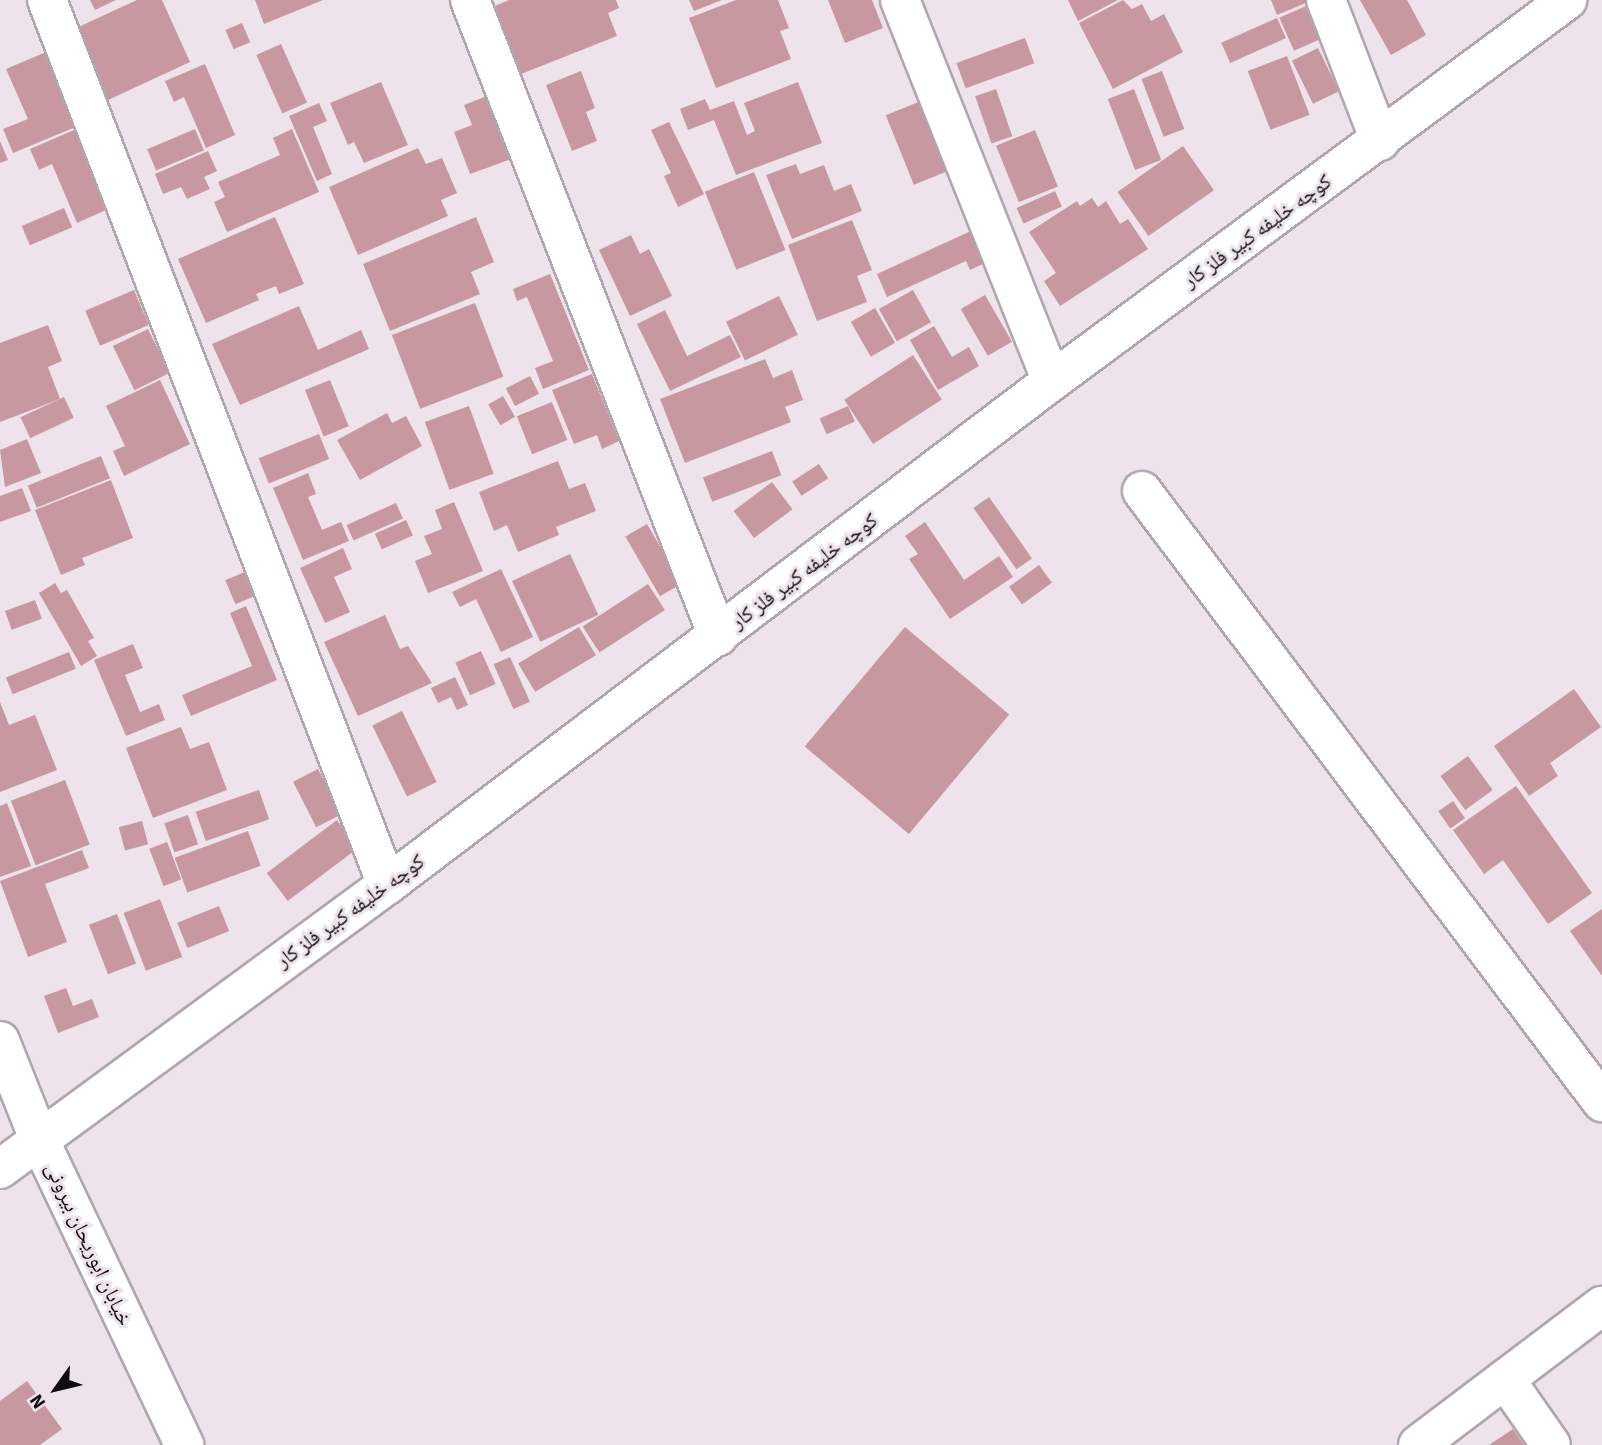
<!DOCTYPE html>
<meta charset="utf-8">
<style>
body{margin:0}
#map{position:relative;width:1602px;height:1445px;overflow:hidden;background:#eee2eb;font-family:"Source Sans 3","Noto Naskh Arabic",sans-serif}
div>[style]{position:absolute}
.building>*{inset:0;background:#c7989f;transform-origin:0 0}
.roads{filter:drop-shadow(2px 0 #b1a6ae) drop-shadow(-2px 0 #b1a6ae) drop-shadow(0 2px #b1a6ae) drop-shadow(0 -2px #b1a6ae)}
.minor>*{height:38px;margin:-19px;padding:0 19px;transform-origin:19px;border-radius:19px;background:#fff}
.tertiary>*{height:38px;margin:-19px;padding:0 19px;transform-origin:19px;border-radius:19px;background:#fff}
span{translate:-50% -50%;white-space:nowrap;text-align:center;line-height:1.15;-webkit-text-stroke:6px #eee2eb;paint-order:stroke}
.street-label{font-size:21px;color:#0f0b0e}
.north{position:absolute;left:21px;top:1354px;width:70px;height:70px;-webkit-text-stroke:5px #eee2eb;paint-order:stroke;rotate:236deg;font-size:19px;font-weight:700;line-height:28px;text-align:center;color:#0f0b0e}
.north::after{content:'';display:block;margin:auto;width:24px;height:32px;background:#0f0b0e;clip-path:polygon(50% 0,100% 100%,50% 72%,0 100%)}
</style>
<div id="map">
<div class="building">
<div style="clip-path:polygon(90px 0,116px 0,95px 10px)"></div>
<div style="clip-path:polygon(137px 0,162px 0,190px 62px,108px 100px,74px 29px)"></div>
<div style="clip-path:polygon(255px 0,323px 0,264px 24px)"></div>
<div style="clip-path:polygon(509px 0,616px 0,619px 8px,608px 13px,617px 36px,521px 74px,495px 6px)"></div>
<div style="clip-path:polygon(689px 0,722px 0,694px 11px)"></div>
<div style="clip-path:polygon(736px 0,778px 0,789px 28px,780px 31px,791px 59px,716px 88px,689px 18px)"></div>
<div style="clip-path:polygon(828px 0,872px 0,883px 28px,845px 43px)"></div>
<div style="clip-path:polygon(1068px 0,1118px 0,1078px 21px)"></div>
<div style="clip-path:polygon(1123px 0,1132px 9px,1142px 4px,1151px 21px,1164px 14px,1183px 52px,1113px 89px,1079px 23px)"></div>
<div style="clip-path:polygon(1271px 0,1313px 0,1277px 15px)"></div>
<div style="clip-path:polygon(1360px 0,1407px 0,1426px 35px,1391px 55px)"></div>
<div style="left:1315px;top:2px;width:36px;height:39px;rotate:66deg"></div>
<div style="left:1277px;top:18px;width:22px;height:61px;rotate:66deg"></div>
<div style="left:242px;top:23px;width:21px;height:18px;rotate:67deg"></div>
<div style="left:1025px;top:38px;width:27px;height:73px;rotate:70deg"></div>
<div style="left:281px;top:44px;width:64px;height:27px;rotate:66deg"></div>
<div style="left:1318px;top:48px;width:48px;height:29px;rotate:64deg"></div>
<div style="clip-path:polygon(46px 52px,78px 126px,13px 153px,3px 129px,28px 119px,6px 69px)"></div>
<div style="left:1287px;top:56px;width:63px;height:42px;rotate:69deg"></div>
<div style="clip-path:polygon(205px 64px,235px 135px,206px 148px,184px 97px,174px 102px,165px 81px)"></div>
<div style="clip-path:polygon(581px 71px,595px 108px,586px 112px,597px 141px,572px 151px,546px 85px)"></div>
<div style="left:1162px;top:71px;width:62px;height:22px;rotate:69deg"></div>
<div style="clip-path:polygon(381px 82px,408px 145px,364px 163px,354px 142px,348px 145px,330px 103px)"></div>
<div style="clip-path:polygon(798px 82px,822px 143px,736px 175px,714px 120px,688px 130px,680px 109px,705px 99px,710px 110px,734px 101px,747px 135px,755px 131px,744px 103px)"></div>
<div style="left:996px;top:89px;width:50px;height:22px;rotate:71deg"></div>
<div style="left:1134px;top:89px;width:76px;height:28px;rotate:69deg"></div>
<div style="clip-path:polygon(492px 94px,517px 157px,470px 174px,454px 132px,472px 125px,464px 105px)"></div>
<div style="left:921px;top:101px;width:75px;height:38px;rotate:68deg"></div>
<div style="clip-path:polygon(319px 103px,327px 121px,313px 127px,332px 174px,317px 181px,289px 116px)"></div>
<div style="clip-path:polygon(669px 122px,704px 194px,678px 207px,664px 176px,671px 173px,651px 130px)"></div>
<div style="left:195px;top:129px;width:23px;height:52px;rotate:67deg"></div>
<div style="clip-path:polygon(292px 129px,319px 192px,227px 232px,214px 202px,225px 197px,218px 182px,280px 155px,273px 138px)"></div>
<div style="clip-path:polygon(74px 130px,108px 209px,77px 223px,52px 164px,39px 170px,30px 149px)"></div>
<div style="left:1035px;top:130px;width:61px;height:42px;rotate:68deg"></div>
<div style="clip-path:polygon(0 141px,8px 160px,0 163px)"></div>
<div style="left:1183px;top:146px;width:54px;height:80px;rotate:55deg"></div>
<div style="clip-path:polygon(418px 148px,426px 164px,442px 158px,457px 193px,441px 200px,448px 216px,358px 255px,329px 187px)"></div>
<div style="clip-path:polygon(208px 151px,217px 171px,204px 177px,210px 189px,187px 199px,181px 187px,163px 194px,155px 174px)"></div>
<div style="clip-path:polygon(796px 164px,800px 174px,824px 165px,834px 191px,851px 184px,862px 211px,792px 239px,766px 175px)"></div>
<div style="left:754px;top:172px;width:84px;height:53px;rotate:68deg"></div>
<div style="left:1055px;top:191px;width:17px;height:42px;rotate:66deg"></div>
<div style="clip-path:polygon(1092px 198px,1098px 207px,1106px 201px,1120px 224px,1128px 219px,1148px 249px,1060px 306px,1044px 281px,1056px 273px,1029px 232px,1077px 201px,1080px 206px)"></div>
<div style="left:64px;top:208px;width:21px;height:46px;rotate:67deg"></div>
<div style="clip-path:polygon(275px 217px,304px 284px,279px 294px,276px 286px,256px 294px,259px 300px,206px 323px,178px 259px)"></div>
<div style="clip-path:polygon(476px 217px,494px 262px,471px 272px,480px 294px,390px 331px,363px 264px)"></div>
<div style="clip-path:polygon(852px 220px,872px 270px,857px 276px,867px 302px,817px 321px,788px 245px)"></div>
<div style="clip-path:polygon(973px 230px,987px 262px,970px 270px,966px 261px,887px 297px,877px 274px)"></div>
<div style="clip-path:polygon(631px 235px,640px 254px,649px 249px,672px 296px,630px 316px,599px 250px)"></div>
<div style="clip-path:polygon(550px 274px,589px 370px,543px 389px,535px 368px,553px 361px,527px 297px,517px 301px,513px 289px)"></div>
<div style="left:134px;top:290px;width:38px;height:53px;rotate:67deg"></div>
<div style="left:913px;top:290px;width:37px;height:39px;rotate:61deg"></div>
<div style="left:985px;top:295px;width:54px;height:28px;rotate:60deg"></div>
<div style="left:779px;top:296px;width:43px;height:59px;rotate:64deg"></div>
<div style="left:475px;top:303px;width:79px;height:89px;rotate:69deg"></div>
<div style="clip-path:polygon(299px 306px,318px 350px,361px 330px,369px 349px,240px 405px,212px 344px)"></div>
<div style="left:875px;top:308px;width:40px;height:28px;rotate:60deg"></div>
<div style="clip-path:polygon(665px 310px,687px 356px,730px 335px,741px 357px,670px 391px,637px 324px)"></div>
<div style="clip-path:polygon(48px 325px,62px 361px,48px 367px,60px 399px,0 422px,0 343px)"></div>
<div style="clip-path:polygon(934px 326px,952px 357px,969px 347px,979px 366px,938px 390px,910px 340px)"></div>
<div style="left:148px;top:329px;width:49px;height:39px;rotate:64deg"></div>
<div style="left:913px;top:355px;width:53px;height:82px;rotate:57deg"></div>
<div style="clip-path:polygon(765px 359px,773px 378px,792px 370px,803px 400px,785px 407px,791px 422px,685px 463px,660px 399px)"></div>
<div style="clip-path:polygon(592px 374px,619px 441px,602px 449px,597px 435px,574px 444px,552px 390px)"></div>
<div style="left:530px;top:376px;width:20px;height:27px;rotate:63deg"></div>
<div style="clip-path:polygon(160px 380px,190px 444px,124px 476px,113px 451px,125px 446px,106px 406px)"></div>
<div style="left:330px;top:380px;width:50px;height:27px;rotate:68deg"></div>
<div style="left:503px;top:396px;width:24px;height:17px;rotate:60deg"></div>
<div style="left:64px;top:397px;width:23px;height:48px;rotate:65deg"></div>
<div style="left:552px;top:402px;width:41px;height:38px;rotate:68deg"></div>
<div style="left:469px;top:406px;width:72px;height:47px;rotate:70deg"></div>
<div style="left:848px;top:406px;width:17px;height:31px;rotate:66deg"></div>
<div style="clip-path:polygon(387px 413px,392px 423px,406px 416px,422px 446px,360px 480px,337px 440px)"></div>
<div style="left:319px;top:434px;width:27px;height:65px;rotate:68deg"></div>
<div style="clip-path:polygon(27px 439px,41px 473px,5px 487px,0 450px)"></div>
<div style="left:772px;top:451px;width:26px;height:74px;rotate:69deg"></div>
<div style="left:101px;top:456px;width:24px;height:79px;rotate:68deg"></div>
<div style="clip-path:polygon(558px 461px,569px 489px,585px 483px,596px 511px,556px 527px,559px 535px,518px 552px,507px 525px,494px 531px,479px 492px)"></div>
<div style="left:819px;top:464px;width:17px;height:32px;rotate:57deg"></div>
<div style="clip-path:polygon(308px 473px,316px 494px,308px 497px,322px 530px,341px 522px,349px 541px,303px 560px,273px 488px)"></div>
<div style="clip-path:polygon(111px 480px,133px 538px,82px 558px,85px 565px,61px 575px,35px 510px)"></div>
<div style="left:772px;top:482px;width:34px;height:48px;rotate:53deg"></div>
<div style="clip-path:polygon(22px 488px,31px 511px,0 522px,0 496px)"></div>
<div style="left:989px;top:497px;width:75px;height:19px;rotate:55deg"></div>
<div style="clip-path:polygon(454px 502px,483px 571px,428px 593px,415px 561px,432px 554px,424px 536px,442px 529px,435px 510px)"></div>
<div style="left:396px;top:503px;width:17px;height:54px;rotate:66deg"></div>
<div style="left:406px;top:520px;width:17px;height:34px;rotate:66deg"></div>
<div style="clip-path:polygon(925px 522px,964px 580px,999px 556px,1013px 577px,950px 619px,909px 559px,918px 554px,905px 536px)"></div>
<div style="left:647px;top:524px;width:69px;height:25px;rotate:60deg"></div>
<div style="clip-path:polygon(343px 548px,352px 569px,334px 577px,350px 612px,325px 623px,300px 568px)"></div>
<div style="left:570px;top:554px;width:67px;height:64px;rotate:65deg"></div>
<div style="left:1039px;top:565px;width:22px;height:37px;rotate:54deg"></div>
<div style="left:252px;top:569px;width:26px;height:29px;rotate:67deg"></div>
<div style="clip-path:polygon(501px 569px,533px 637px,501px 652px,476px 599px,460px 607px,452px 592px)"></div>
<div style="clip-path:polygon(55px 583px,61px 593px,67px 590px,94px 638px,88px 641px,97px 656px,81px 666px,39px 593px)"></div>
<div style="left:648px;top:584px;width:31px;height:78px;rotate:57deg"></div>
<div style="left:35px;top:600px;width:20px;height:32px;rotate:70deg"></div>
<div style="clip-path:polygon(246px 606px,277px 680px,191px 716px,182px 695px,252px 666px,230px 613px)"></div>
<div style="clip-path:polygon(385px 615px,400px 649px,408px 646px,432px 683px,358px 716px,324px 642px)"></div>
<div style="left:579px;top:627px;width:33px;height:71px;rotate:59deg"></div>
<div style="left:905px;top:627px;width:136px;height:156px;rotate:40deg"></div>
<div style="clip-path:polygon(133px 644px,143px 668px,125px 675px,140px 712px,159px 704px,165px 720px,126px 736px,94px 660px)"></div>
<div style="left:481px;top:651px;width:36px;height:28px;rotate:66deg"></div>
<div style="left:69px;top:652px;width:18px;height:68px;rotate:68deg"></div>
<div style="left:510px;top:657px;width:49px;height:18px;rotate:66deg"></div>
<div style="clip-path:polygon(455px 677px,468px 705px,457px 710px,451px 697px,438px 703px,431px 688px)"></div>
<div style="clip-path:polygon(1574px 689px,1601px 727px,1550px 763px,1558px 776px,1529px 796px,1494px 746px)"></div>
<div style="clip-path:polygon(0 702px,9px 725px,35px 715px,57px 770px,0 792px)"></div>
<div style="left:402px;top:711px;width:79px;height:33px;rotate:64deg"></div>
<div style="clip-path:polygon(181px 727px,190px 749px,209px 742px,227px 790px,153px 818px,126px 748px)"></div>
<div style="left:1468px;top:756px;width:42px;height:34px;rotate:54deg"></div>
<div style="left:318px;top:769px;width:51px;height:28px;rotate:63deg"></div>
<div style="left:65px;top:780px;width:69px;height:58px;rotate:69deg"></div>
<div style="clip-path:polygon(1516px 786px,1592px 893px,1548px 924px,1503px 860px,1484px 874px,1453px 830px)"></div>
<div style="left:259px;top:790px;width:31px;height:67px;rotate:71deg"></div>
<div style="left:1453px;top:801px;width:21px;height:18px;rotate:55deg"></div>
<div style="clip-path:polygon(7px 803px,31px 866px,0 877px,0 806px)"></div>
<div style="left:188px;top:815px;width:31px;height:25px;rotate:71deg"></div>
<div style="left:337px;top:820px;width:35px;height:88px;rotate:53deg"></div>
<div style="left:142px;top:821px;width:24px;height:24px;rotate:75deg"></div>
<div style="left:248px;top:831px;width:37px;height:78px;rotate:70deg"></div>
<div style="left:167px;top:842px;width:40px;height:19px;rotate:69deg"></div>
<div style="clip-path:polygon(82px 850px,89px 868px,45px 884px,67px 942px,28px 957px,0 881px)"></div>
<div style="left:160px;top:899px;width:62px;height:39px;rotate:69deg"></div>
<div style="left:219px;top:906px;width:27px;height:45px;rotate:68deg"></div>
<div style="clip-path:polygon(1602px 909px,1602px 976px,1570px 931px)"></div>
<div style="left:117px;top:914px;width:53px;height:30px;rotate:69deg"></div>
<div style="clip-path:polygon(66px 988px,73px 1006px,92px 999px,99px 1017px,58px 1033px,44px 996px)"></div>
<div style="clip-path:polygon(27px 1381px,62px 1429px,40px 1445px,0 1445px,0 1401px)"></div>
<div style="clip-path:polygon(1513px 1429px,1524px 1445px,1489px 1445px)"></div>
</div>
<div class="roads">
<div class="minor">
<div style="left:47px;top:0;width:948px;rotate:68.98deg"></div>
<div style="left:470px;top:0;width:683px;rotate:68.7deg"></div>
<div style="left:900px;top:0;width:410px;rotate:68.3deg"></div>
<div style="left:1326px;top:0;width:151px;rotate:69deg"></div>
<div style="left:1142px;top:491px;width:765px;rotate:53.03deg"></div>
<div style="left:0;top:1169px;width:480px;rotate:-36.3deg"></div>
<div style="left:387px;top:885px;width:834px;rotate:-37.16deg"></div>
<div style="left:1052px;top:381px;width:641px;rotate:-36.49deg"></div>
<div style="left:1505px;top:1379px;width:80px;rotate:55.1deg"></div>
<div style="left:1418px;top:1445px;width:231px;rotate:-37.1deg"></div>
</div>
<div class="tertiary">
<div style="left:0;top:1041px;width:105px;rotate:68.3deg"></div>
<div style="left:39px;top:1139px;width:339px;rotate:64.6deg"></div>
</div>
</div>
<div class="street-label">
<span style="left:1257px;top:231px;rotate:-36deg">کوچه خلیفه کبیر فلز کار</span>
<span style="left:804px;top:571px;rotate:-37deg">کوچه خلیفه کبیر فلز کار</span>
<span style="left:350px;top:911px;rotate:-36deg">کوچه خلیفه کبیر فلز کار</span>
<span style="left:89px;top:1244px;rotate:65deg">خیابان ابوریحان بیرونی</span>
</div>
<div class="north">N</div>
</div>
